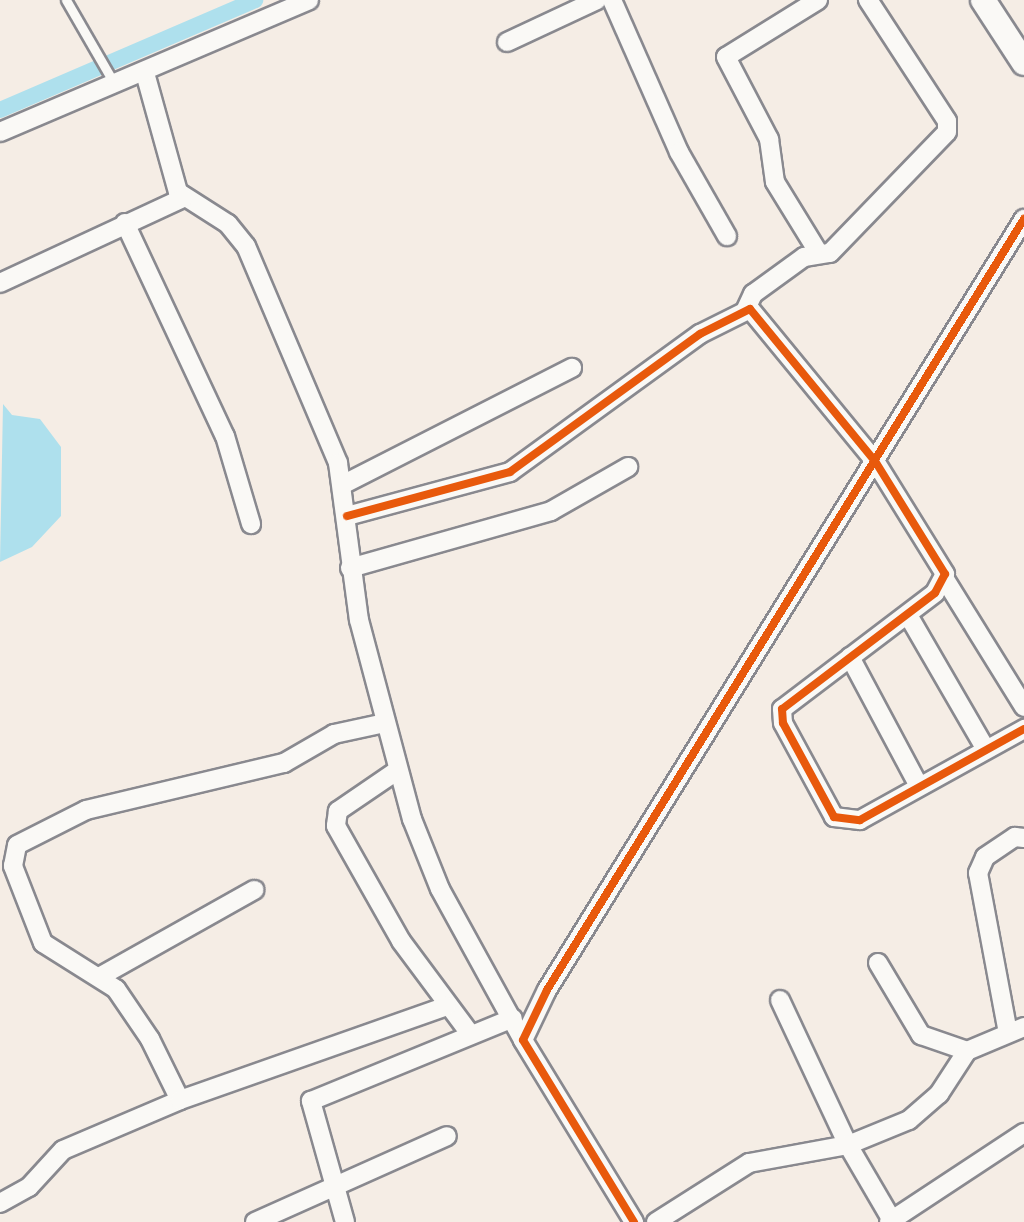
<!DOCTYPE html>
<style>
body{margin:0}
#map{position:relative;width:1024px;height:1222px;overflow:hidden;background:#f5ede5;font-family:Itim,sans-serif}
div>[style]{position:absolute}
.water>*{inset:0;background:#aee0ed}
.canal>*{height:16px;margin:-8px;padding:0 8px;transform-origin:8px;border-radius:8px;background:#aee0ed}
.roads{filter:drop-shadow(2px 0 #89898f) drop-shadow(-2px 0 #89898f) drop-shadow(0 2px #89898f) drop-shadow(0 -2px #89898f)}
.service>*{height:9px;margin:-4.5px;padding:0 4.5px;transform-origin:4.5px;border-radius:4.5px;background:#faf9f6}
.minor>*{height:18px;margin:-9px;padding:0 9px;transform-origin:9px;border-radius:9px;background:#faf9f6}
.secondary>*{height:24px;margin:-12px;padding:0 12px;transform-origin:12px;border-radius:12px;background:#faf9f6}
.cycleway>*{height:8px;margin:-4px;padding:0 4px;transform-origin:4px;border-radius:4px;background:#e8590c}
span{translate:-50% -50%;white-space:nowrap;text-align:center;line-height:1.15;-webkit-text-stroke:6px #fdfcf7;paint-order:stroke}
</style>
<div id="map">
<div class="water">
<div style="clip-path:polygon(3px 404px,12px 415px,40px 419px,61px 447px,61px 516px,32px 547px,0 562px)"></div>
</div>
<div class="canal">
<div style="left:0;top:110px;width:278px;rotate:-23.3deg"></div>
</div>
<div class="roads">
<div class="service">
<div style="left:66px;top:0;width:96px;rotate:60deg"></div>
</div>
<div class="minor">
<div style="left:612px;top:0;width:166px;rotate:66.2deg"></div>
<div style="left:679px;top:152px;width:97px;rotate:60.3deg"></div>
<div style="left:818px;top:0;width:108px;rotate:148.2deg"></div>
<div style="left:726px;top:57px;width:93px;rotate:62.3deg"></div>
<div style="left:769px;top:139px;width:43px;rotate:82.1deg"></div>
<div style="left:775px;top:182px;width:82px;rotate:58.4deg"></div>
<div style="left:507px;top:42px;width:99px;rotate:-25deg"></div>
<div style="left:145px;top:73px;width:123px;rotate:74.5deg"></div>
<div style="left:178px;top:192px;width:59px;rotate:32.6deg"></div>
<div style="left:228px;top:224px;width:28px;rotate:51deg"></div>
<div style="left:246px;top:246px;width:236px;rotate:67deg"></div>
<div style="left:338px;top:463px;width:158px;rotate:82.4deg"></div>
<div style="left:359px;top:620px;width:206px;rotate:75.1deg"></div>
<div style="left:412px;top:819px;width:75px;rotate:68.2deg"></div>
<div style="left:440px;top:889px;width:172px;rotate:61.2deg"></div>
<div style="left:0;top:132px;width:336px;rotate:-23.1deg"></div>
<div style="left:125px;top:223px;width:235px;rotate:64.9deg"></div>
<div style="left:225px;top:436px;width:92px;rotate:73.5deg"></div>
<div style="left:0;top:283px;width:202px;rotate:-24.9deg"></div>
<div style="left:746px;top:309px;width:17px;rotate:-65deg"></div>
<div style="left:753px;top:294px;width:63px;rotate:-36deg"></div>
<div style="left:804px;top:257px;width:26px;rotate:-9deg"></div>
<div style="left:830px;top:253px;width:168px;rotate:-46deg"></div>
<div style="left:947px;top:132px;width:11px;rotate:-90deg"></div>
<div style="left:947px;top:121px;width:145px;rotate:-123.1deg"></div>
<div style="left:344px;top:484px;width:256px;rotate:-27deg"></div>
<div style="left:347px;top:516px;width:169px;rotate:-15.1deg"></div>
<div style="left:510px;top:472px;width:235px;rotate:-36deg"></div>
<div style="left:700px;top:334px;width:56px;rotate:-26.6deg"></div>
<div style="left:750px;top:309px;width:197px;rotate:50.6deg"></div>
<div style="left:875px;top:461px;width:133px;rotate:58.2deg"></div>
<div style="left:945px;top:574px;width:21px;rotate:118deg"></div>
<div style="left:935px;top:593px;width:192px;rotate:142.8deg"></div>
<div style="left:782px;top:709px;width:14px;rotate:86deg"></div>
<div style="left:783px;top:723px;width:107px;rotate:61.5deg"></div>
<div style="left:834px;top:817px;width:26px;rotate:7deg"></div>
<div style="left:860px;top:820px;width:188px;rotate:-29deg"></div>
<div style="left:350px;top:568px;width:209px;rotate:-15.8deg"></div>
<div style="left:551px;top:511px;width:89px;rotate:-29.7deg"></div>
<div style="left:946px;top:581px;width:148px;rotate:58.2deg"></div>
<div style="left:908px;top:615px;width:154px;rotate:59.9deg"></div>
<div style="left:850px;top:657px;width:146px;rotate:61.9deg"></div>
<div style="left:398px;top:770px;width:73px;rotate:145.7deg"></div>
<div style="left:338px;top:811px;width:15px;rotate:98deg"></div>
<div style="left:336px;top:826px;width:132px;rotate:60.5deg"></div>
<div style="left:401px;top:941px;width:117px;rotate:53.3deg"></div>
<div style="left:878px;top:963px;width:84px;rotate:59.2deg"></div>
<div style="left:921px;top:1035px;width:49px;rotate:19.2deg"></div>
<div style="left:101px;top:976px;width:176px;rotate:-29.3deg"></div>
<div style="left:780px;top:1000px;width:160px;rotate:64.9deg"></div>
<div style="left:848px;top:1145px;width:89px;rotate:59.7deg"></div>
<div style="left:1008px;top:1033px;width:163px;rotate:-100.6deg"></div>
<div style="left:978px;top:873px;width:17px;rotate:-66deg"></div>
<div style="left:985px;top:857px;width:36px;rotate:-34deg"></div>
<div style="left:1015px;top:837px;width:9px;rotate:6deg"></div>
<div style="left:180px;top:1100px;width:68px;rotate:-116.2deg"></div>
<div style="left:150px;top:1039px;width:60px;rotate:-124.2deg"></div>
<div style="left:116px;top:989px;width:86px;rotate:-147.8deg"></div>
<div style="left:43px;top:943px;width:83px;rotate:-111.3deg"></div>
<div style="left:13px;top:866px;width:21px;rotate:-79deg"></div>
<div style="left:17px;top:845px;width:77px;rotate:-26.9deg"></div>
<div style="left:86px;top:810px;width:204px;rotate:-13.4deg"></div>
<div style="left:284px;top:763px;width:58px;rotate:-30.1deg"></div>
<div style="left:334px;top:734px;width:52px;rotate:-12.2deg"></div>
<div style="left:0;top:1203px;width:33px;rotate:-29deg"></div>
<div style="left:29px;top:1187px;width:50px;rotate:-47.4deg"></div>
<div style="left:63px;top:1150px;width:127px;rotate:-23.1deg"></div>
<div style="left:180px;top:1100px;width:283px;rotate:-19.4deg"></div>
<div style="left:255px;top:1222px;width:210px;rotate:-24.1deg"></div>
<div style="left:345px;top:1222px;width:126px;rotate:-105.7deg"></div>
<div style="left:311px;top:1101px;width:218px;rotate:-22.3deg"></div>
<div style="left:634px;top:1222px;width:213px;rotate:-121.4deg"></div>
<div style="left:523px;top:1040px;width:55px;rotate:-64.4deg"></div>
<div style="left:547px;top:990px;width:907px;rotate:-58.26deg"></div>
<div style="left:656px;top:1222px;width:110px;rotate:-32.4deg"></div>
<div style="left:749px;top:1163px;width:101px;rotate:-10.3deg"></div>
<div style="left:848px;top:1145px;width:66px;rotate:-22.3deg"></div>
<div style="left:909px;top:1120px;width:40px;rotate:-41deg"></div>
<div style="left:939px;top:1094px;width:51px;rotate:-56.9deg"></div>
<div style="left:967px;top:1051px;width:62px;rotate:-22.8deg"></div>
<div style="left:889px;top:1222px;width:162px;rotate:-33.4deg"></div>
</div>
<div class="secondary">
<div style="left:983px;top:0;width:75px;rotate:56.9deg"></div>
</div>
</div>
<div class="cycleway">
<div style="left:347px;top:516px;width:169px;rotate:-15.1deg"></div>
<div style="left:510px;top:472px;width:235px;rotate:-36deg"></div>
<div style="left:700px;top:334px;width:56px;rotate:-26.6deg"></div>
<div style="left:750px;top:309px;width:197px;rotate:50.6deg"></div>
<div style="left:875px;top:461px;width:133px;rotate:58.2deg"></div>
<div style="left:945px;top:574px;width:21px;rotate:118deg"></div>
<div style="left:935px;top:593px;width:192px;rotate:142.8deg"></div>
<div style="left:782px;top:709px;width:14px;rotate:86deg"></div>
<div style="left:783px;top:723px;width:107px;rotate:61.5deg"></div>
<div style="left:834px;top:817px;width:26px;rotate:7deg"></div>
<div style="left:860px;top:820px;width:188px;rotate:-29deg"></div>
<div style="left:634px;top:1222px;width:213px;rotate:-121.4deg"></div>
<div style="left:523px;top:1040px;width:55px;rotate:-64.4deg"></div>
<div style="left:547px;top:990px;width:907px;rotate:-58.26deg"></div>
</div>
</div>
